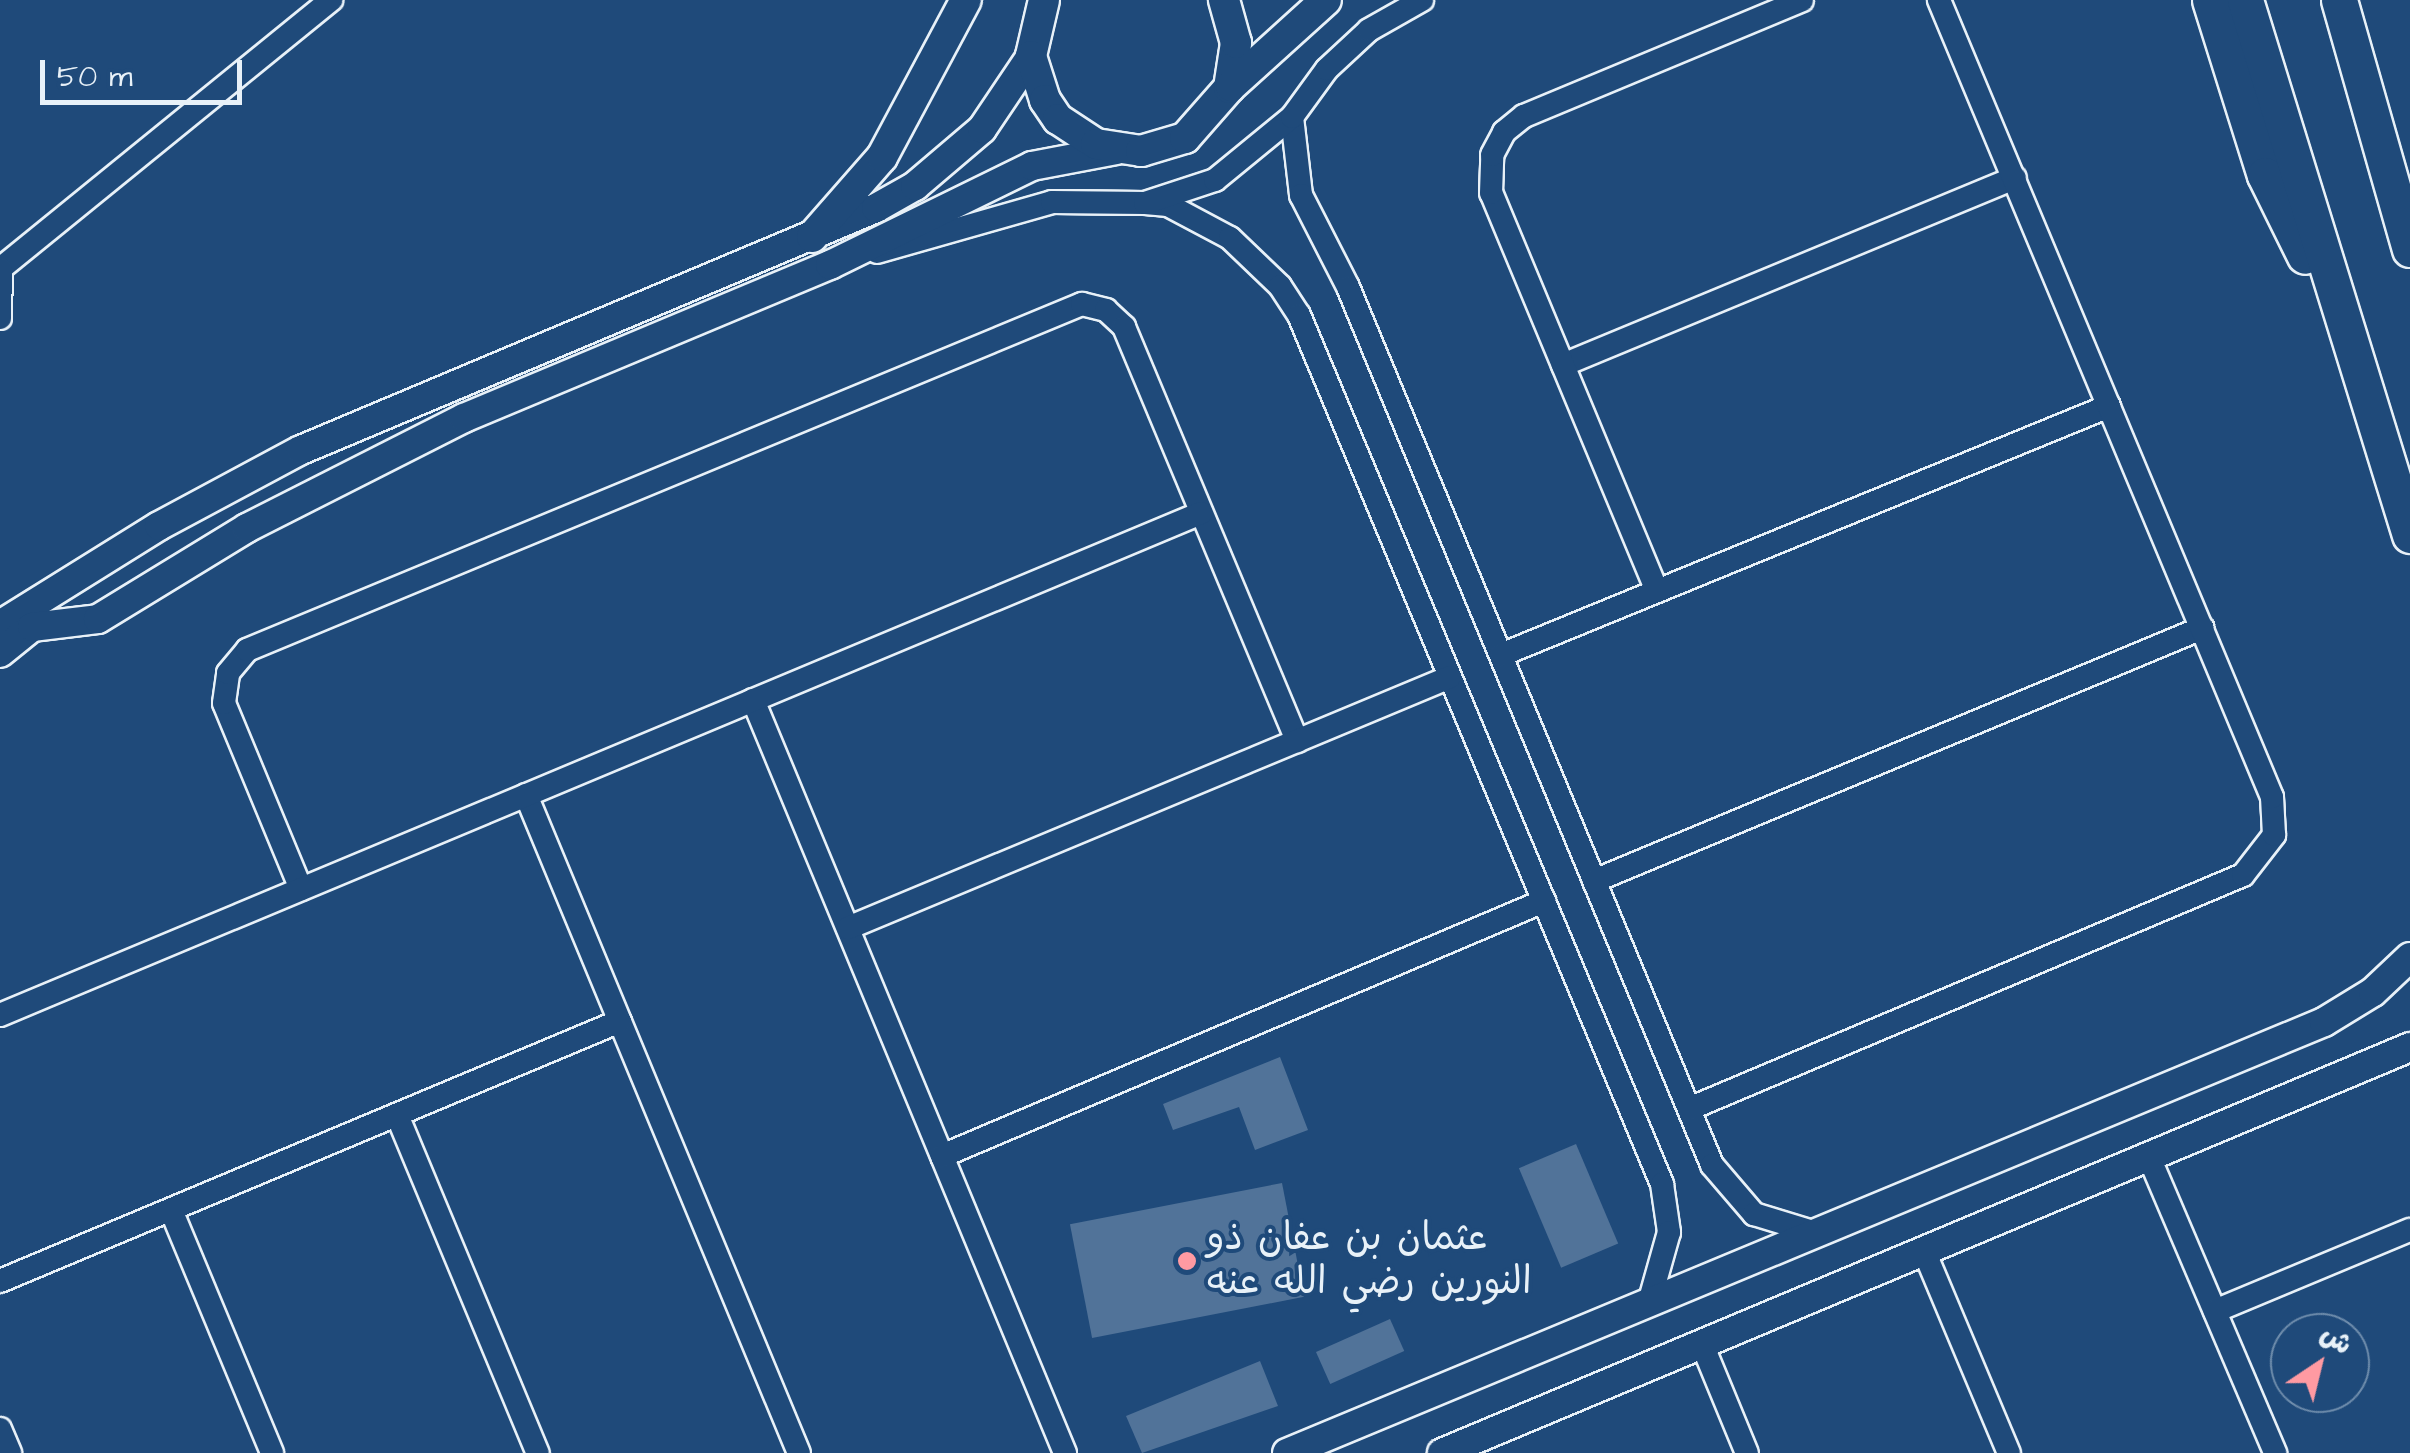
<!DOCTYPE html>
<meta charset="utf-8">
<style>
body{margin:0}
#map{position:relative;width:2410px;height:1453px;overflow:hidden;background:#1f4a7a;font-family:"Architects Daughter","Playpen Sans Arabic",sans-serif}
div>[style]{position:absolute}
.building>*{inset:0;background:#517399;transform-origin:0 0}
.roads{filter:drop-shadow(2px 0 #e8f1f8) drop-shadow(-2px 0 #e8f1f8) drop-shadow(0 2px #e8f1f8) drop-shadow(0 -2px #e8f1f8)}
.minor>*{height:22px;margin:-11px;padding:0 11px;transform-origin:11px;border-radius:11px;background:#1f4a7a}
.tertiary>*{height:28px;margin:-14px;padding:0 14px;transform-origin:14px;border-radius:14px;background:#1f4a7a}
.secondary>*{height:30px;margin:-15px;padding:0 15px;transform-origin:15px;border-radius:15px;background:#1f4a7a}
.primary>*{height:35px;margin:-17.5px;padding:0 17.5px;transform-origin:17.5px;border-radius:17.5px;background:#1f4a7a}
.dots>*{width:28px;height:28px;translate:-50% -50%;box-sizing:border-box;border:5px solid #1f4a7a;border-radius:50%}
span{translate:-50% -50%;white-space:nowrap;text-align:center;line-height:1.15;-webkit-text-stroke:8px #1f4a7a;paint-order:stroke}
.poi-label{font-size:38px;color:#e8f1f8}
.left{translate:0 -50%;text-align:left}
.north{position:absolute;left:2270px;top:1313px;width:100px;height:100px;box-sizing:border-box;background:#1f4a7a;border:2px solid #6f8dac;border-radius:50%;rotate:35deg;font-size:28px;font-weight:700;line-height:40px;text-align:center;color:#e8f1f8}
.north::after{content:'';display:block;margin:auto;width:35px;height:45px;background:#ff9aa2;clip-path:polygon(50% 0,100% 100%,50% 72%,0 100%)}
.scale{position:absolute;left:40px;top:60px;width:202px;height:45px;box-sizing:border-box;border:5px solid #e8f1f8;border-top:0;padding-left:12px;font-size:30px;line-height:35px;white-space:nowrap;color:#e8f1f8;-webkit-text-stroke:8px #1f4a7a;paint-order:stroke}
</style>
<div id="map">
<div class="building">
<div style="clip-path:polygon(1280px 1057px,1308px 1130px,1255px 1150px,1239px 1107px,1173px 1130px,1163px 1104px)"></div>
<div style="left:1576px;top:1144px;width:108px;height:62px;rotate:67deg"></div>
<div style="left:1282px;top:1183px;width:116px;height:216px;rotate:79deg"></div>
<div style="left:1390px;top:1319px;width:35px;height:81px;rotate:66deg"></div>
<div style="clip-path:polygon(1260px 1361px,1278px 1406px,1142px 1453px,1126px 1416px)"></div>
</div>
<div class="roads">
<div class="minor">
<div style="left:1292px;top:117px;width:79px;rotate:83.4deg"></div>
<div style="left:1301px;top:195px;width:103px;rotate:62.9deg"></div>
<div style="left:1348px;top:287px;width:950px;rotate:67.48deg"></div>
<div style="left:1712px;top:1165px;width:65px;rotate:49.4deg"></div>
<div style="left:1754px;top:1214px;width:65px;rotate:17deg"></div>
<div style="left:1145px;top:203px;width:23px;rotate:5deg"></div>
<div style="left:1168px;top:205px;width:70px;rotate:28deg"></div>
<div style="left:1230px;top:238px;width:69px;rotate:43.8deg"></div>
<div style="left:1280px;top:286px;width:35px;rotate:57deg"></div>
<div style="left:1299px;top:315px;width:942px;rotate:67.33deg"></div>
<div style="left:1662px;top:1184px;width:49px;rotate:81.7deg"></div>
<div style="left:1669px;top:1232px;width:74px;rotate:105.7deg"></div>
<div style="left:877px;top:252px;width:182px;rotate:-15.9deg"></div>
<div style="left:1052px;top:202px;width:93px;rotate:0.6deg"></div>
<div style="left:1145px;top:203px;width:74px;rotate:-18.2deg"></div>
<div style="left:1215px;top:180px;width:99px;rotate:-39.3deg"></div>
<div style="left:1292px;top:117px;width:59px;rotate:-53.9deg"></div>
<div style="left:1327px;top:69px;width:57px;rotate:-42.9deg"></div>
<div style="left:1369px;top:30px;width:61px;rotate:-29.5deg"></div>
<div style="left:0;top:269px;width:427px;rotate:-39.1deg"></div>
<div style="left:0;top:318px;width:49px;rotate:-88.8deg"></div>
<div style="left:1563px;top:365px;width:489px;rotate:-22.5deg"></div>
<div style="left:1657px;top:591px;width:431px;rotate:-112.6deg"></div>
<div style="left:1491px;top:193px;width:38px;rotate:-88deg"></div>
<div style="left:1492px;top:155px;width:26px;rotate:-62deg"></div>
<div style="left:1504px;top:132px;width:26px;rotate:-39deg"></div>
<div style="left:1524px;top:116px;width:301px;rotate:-22.6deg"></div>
<div style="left:1501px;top:655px;width:657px;rotate:-22.27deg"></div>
<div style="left:753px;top:700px;width:815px;rotate:67.49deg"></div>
<div style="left:526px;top:795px;width:712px;rotate:67.47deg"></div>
<div style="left:1594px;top:881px;width:659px;rotate:-22.59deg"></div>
<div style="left:301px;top:889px;width:201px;rotate:-112.5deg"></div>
<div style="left:224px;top:703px;width:30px;rotate:-82deg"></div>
<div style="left:228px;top:673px;width:30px;rotate:-50deg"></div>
<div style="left:247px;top:650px;width:904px;rotate:-22.51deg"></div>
<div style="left:1082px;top:304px;width:25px;rotate:14deg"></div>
<div style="left:1106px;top:310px;width:25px;rotate:43deg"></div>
<div style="left:1124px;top:327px;width:449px;rotate:67.3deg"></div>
<div style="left:848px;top:928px;width:652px;rotate:-22.63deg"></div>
<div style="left:0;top:1015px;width:1302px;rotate:-22.68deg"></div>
<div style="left:1689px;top:1109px;width:601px;rotate:-22.9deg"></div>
<div style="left:2243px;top:875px;width:51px;rotate:-52.2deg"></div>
<div style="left:2274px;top:835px;width:38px;rotate:-93deg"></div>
<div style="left:2272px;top:797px;width:864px;rotate:-112.68deg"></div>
<div style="left:397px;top:1115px;width:366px;rotate:67.4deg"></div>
<div style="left:942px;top:1156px;width:654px;rotate:-22.96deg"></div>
<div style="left:2149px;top:1157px;width:322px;rotate:66.9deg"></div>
<div style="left:171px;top:1210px;width:263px;rotate:67.4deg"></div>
<div style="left:1924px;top:1251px;width:219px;rotate:67.2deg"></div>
<div style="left:0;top:1281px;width:672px;rotate:-22.75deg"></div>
<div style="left:2215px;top:1311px;width:211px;rotate:-22.6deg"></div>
<div style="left:1702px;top:1344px;width:118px;rotate:67.6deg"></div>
<div style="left:0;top:1429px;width:26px;rotate:67deg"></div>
</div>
<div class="tertiary">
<div style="left:0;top:625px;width:187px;rotate:-31.9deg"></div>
<div style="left:159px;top:526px;width:161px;rotate:-28.2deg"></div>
<div style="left:301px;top:450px;width:624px;rotate:-22.82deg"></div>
<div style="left:876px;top:208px;width:45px;rotate:-29.4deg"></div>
<div style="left:915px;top:186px;width:88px;rotate:-40.4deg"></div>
<div style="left:982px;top:129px;width:88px;rotate:-56.1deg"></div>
<div style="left:0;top:653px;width:41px;rotate:-39.1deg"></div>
<div style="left:32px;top:627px;width:66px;rotate:-6.9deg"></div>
<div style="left:98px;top:619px;width:175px;rotate:-31.4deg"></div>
<div style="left:247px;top:528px;width:243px;rotate:-26.9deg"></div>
<div style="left:464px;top:418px;width:397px;rotate:-22.7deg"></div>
<div style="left:830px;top:265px;width:225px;rotate:-26.1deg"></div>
<div style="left:1032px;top:166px;width:86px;rotate:-10.7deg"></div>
<div style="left:1287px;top:1453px;width:1123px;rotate:-22.57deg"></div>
<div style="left:2324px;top:1022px;width:57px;rotate:-31.5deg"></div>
<div style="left:2373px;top:992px;width:51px;rotate:-43.4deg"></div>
<div style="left:1442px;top:1453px;width:1050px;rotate:-22.75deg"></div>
</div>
<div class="secondary">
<div style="left:1044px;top:0;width:57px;rotate:103.1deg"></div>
<div style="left:1031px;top:56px;width:46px;rotate:72.3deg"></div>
<div style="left:1045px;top:100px;width:23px;rotate:56deg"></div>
<div style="left:1058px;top:119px;width:45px;rotate:33.3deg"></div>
<div style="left:1096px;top:144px;width:46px;rotate:8.8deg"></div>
<div style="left:1141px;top:151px;width:46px;rotate:-16.5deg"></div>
<div style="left:1185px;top:138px;width:67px;rotate:-48.7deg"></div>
<div style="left:1229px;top:88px;width:46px;rotate:-81.2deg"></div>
<div style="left:1236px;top:43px;width:45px;rotate:-105.6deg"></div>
<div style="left:1231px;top:86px;width:128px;rotate:-42.2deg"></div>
<div style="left:812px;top:237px;width:106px;rotate:-48.8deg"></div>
<div style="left:882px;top:157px;width:178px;rotate:-61.9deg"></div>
</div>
<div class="primary">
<div style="left:2210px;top:0;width:183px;rotate:72.6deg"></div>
<div style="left:2265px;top:175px;width:90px;rotate:63.7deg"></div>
<div style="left:2245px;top:0;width:560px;rotate:72.86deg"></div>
<div style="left:2339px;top:0;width:259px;rotate:74.1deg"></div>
</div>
</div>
<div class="dots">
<div style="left:1187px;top:1261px;background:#ff9aa2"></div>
</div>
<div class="poi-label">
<span class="left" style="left:1207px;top:1261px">عثمان بن عفان ذو<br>النورين رضي الله عنه</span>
</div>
<div class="north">ش</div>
<div class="scale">50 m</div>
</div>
